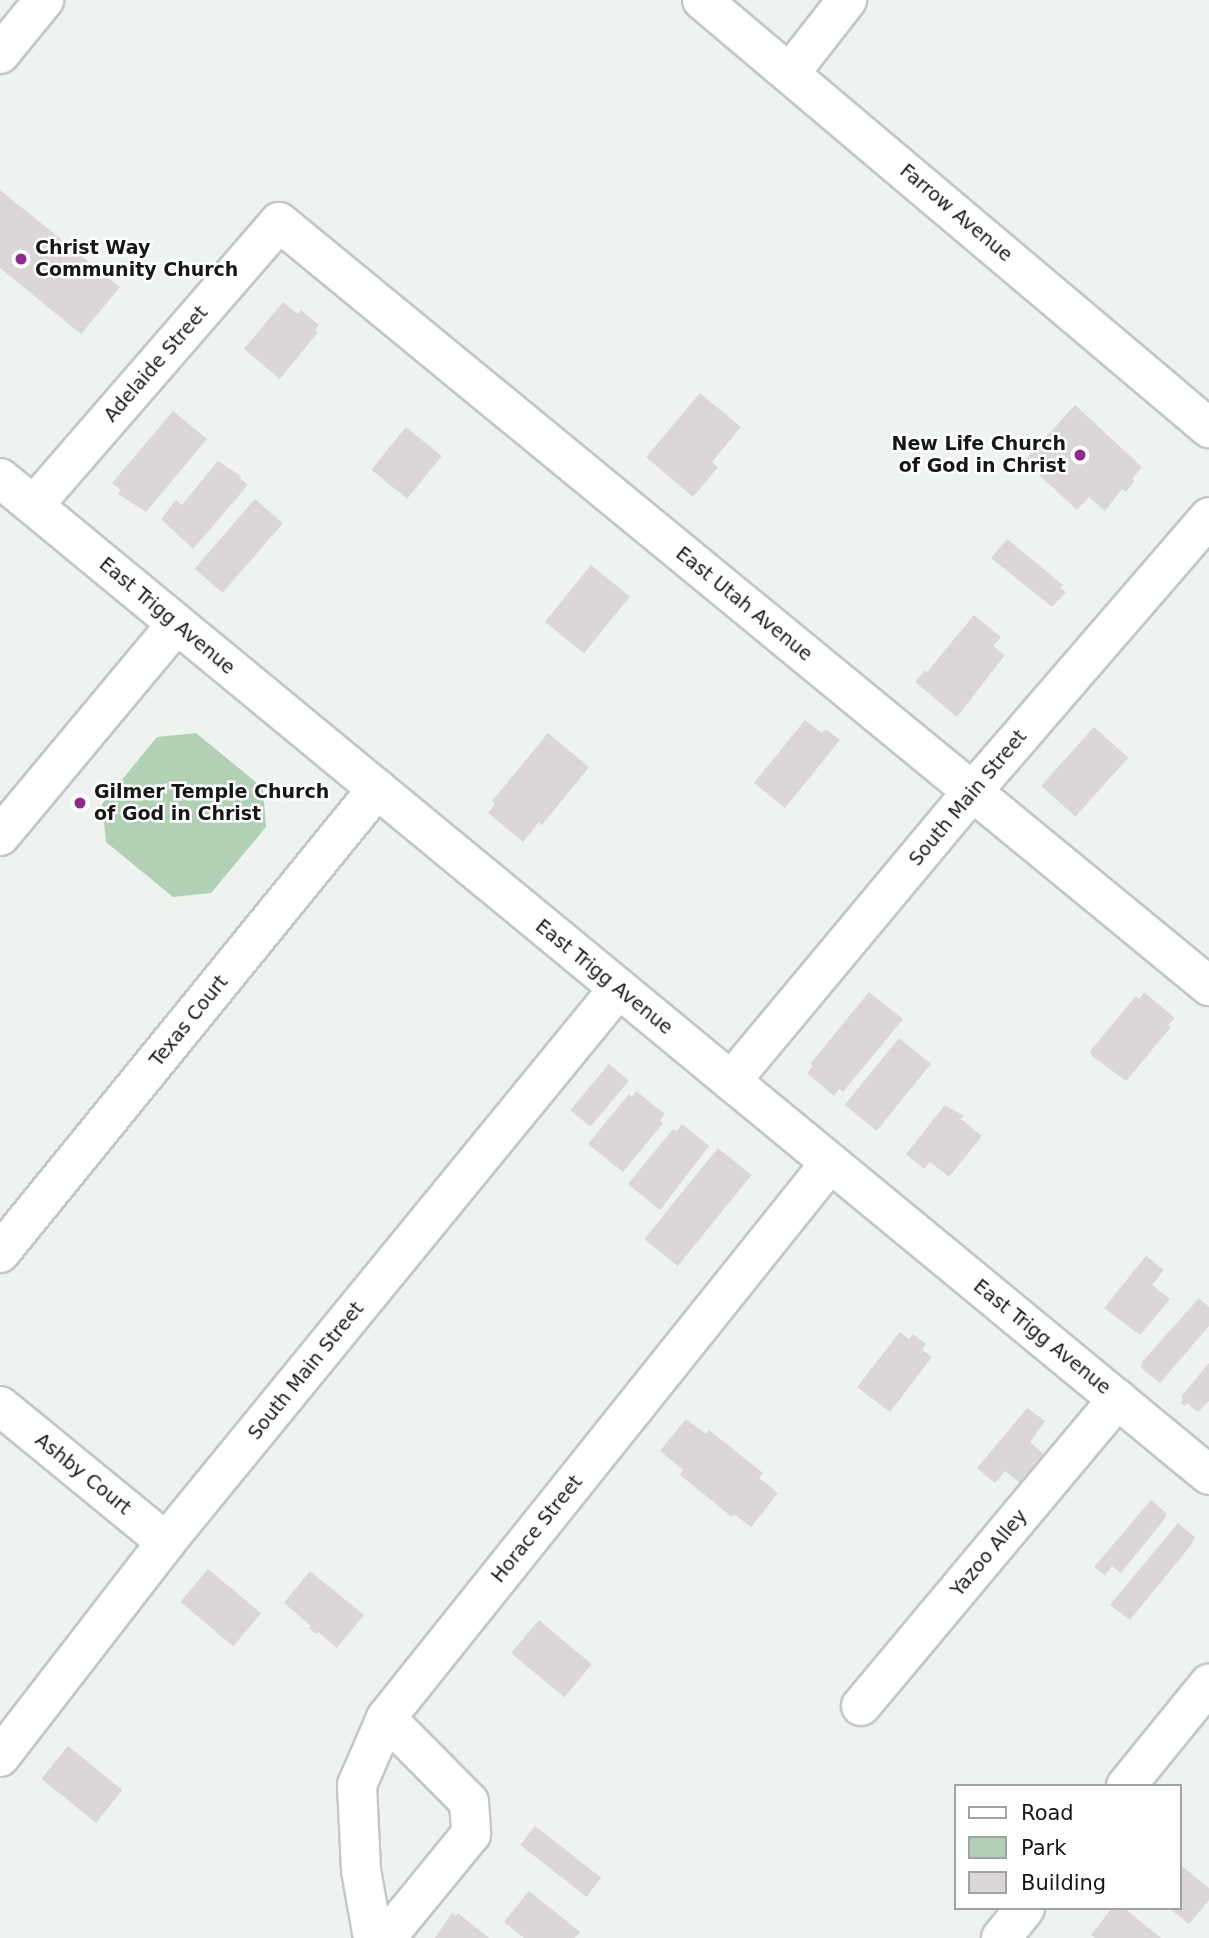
<!DOCTYPE html>
<style>
body{margin:0}
#map{position:relative;width:1209px;height:1938px;overflow:hidden;background:#eef3ef;font-family:"DejaVu Sans",sans-serif}
div>[style]{position:absolute}
.green>*{inset:0;background:#b1d0b5}
.building>*{inset:0;background:#dad6da;transform-origin:0 0}
.roads{filter:drop-shadow(2px 0 #c3c8c4) drop-shadow(-2px 0 #c3c8c4) drop-shadow(0 2px #c3c8c4) drop-shadow(0 -2px #c3c8c4)}
.minor>*{height:38px;margin:-19px;padding:0 19px;transform-origin:19px;border-radius:19px;background:#fff}
.major>*{height:38px;margin:-19px;padding:0 19px;transform-origin:19px;border-radius:19px;background:#fff}
.dots>*{width:19px;height:19px;translate:-50% -50%;box-sizing:border-box;border:4px solid #fefffe;border-radius:50%}
span{translate:-50% -50%;white-space:nowrap;text-align:center;line-height:1.15;-webkit-text-stroke:5px #fefffe;paint-order:stroke}
.street-label{font-size:19px;color:#161817}
.poi-label{font-size:19px;color:#161817;font-weight:700}
.left{translate:0 -50%;text-align:left}
.right{translate:-100% -50%;text-align:right}
.legend{position:absolute;left:954px;top:1784px;width:228px;height:126px;box-sizing:border-box;background:#fefffe;border:2px solid #a1a3a2;margin:0;padding:9px 12px;list-style:none;font-size:21px;color:#161817}
.legend li{display:flex;align-items:center;gap:14px;height:35px}
.legend b{width:35px;border:2px solid #a1a3a2}
</style>
<div id="map">
<div class="green">
<div style="clip-path:polygon(196px 733px,263px 788px,266px 827px,211px 893px,173px 897px,106px 842px,102px 804px,157px 737px)"></div>
</div>
<div class="building">
<div style="clip-path:polygon(0 190px,120px 287px,81px 334px,0 268px)"></div>
<div style="clip-path:polygon(283px 302px,298px 314px,301px 310px,319px 325px,315px 330px,318px 332px,280px 379px,244px 349px)"></div>
<div style="clip-path:polygon(700px 393px,741px 427px,712px 462px,718px 467px,693px 497px,646px 457px)"></div>
<div style="clip-path:polygon(1075px 405px,1142px 467px,1132px 479px,1135px 481px,1126px 492px,1122px 489px,1105px 511px,1089px 497px,1077px 510px,1024px 461px)"></div>
<div style="clip-path:polygon(173px 411px,207px 439px,146px 512px,118px 494px,121px 490px,112px 483px)"></div>
<div style="left:406px;top:427px;width:46px;height:55px;rotate:39deg"></div>
<div style="clip-path:polygon(218px 461px,241px 476px,240px 478px,248px 485px,193px 549px,161px 519px,176px 500px,182px 505px)"></div>
<div style="left:255px;top:499px;width:37px;height:92px;rotate:41deg"></div>
<div style="clip-path:polygon(1007px 539px,1063px 585px,1060px 588px,1066px 592px,1052px 607px,991px 558px)"></div>
<div style="left:591px;top:565px;width:50px;height:73px;rotate:39deg"></div>
<div style="clip-path:polygon(974px 615px,1001px 637px,993px 646px,1005px 655px,957px 717px,915px 682px,925px 670px,927px 672px)"></div>
<div style="clip-path:polygon(805px 720px,822px 733px,826px 729px,840px 740px,785px 808px,754px 783px)"></div>
<div style="left:1094px;top:727px;width:46px;height:79px;rotate:42deg"></div>
<div style="clip-path:polygon(548px 733px,589px 767px,542px 825px,539px 822px,523px 842px,488px 813px,495px 804px,492px 801px)"></div>
<div style="clip-path:polygon(869px 992px,903px 1019px,843px 1092px,839px 1089px,834px 1096px,807px 1073px,813px 1066px,810px 1064px)"></div>
<div style="clip-path:polygon(1144px 992px,1175px 1018px,1168px 1025px,1171px 1027px,1126px 1081px,1092px 1056px,1090px 1051px,1136px 996px,1139px 999px)"></div>
<div style="left:899px;top:1038px;width:41px;height:86px;rotate:39deg"></div>
<div style="left:609px;top:1064px;width:26px;height:60px;rotate:40deg"></div>
<div style="clip-path:polygon(636px 1091px,665px 1114px,660px 1121px,663px 1123px,623px 1172px,588px 1144px,629px 1094px,632px 1097px)"></div>
<div style="clip-path:polygon(945px 1105px,964px 1116px,961px 1119px,982px 1136px,949px 1177px,930px 1162px,924px 1169px,906px 1154px)"></div>
<div style="clip-path:polygon(682px 1124px,709px 1146px,660px 1210px,628px 1184px,673px 1129px,677px 1131px)"></div>
<div style="left:718px;top:1148px;width:43px;height:117px;rotate:39deg"></div>
<div style="clip-path:polygon(1146px 1256px,1164px 1270px,1152px 1285px,1170px 1299px,1140px 1335px,1104px 1308px)"></div>
<div style="clip-path:polygon(1199px 1298px,1209px 1307px,1209px 1326px,1160px 1383px,1141px 1368px,1142px 1362px)"></div>
<div style="clip-path:polygon(900px 1332px,909px 1339px,913px 1334px,926px 1344px,922px 1350px,932px 1357px,890px 1412px,857px 1387px)"></div>
<div style="clip-path:polygon(1209px 1363px,1209px 1401px,1198px 1412px,1187px 1403px,1185px 1406px,1181px 1403px,1183px 1399px,1181px 1397px)"></div>
<div style="clip-path:polygon(1027px 1408px,1045px 1421px,1030px 1442px,1048px 1458px,1025px 1487px,1005px 1471px,995px 1483px,977px 1468px)"></div>
<div style="clip-path:polygon(686px 1419px,706px 1434px,709px 1430px,763px 1473px,759px 1478px,778px 1493px,751px 1527px,734px 1514px,732px 1517px,680px 1475px,683px 1470px,660px 1451px)"></div>
<div style="clip-path:polygon(1151px 1500px,1167px 1514px,1163px 1521px,1121px 1573px,1112px 1566px,1105px 1575px,1094px 1567px)"></div>
<div style="clip-path:polygon(1178px 1523px,1195px 1537px,1191px 1545px,1130px 1620px,1110px 1605px)"></div>
<div style="left:208px;top:1569px;width:69px;height:43px;rotate:40deg"></div>
<div style="clip-path:polygon(310px 1571px,364px 1615px,337px 1648px,318px 1632px,316px 1634px,309px 1628px,311px 1626px,284px 1603px)"></div>
<div style="left:539px;top:1620px;width:69px;height:43px;rotate:40deg"></div>
<div style="left:68px;top:1746px;width:70px;height:42px;rotate:39deg"></div>
<div style="left:535px;top:1826px;width:84px;height:24px;rotate:38deg"></div>
<div style="clip-path:polygon(1179px 1864px,1209px 1888px,1209px 1900px,1189px 1924px,1169px 1908px,1179px 1908px)"></div>
<div style="clip-path:polygon(529px 1891px,580px 1932px,575px 1938px,524px 1938px,504px 1922px)"></div>
<div style="clip-path:polygon(1112px 1908px,1124px 1908px,1161px 1938px,1095px 1938px,1091px 1935px)"></div>
<div style="clip-path:polygon(452px 1913px,456px 1916px,458px 1913px,489px 1938px,435px 1938px)"></div>
</div>
<div class="roads">
<div class="minor">
<div style="left:702px;top:0;width:664px;rotate:40.17deg"></div>
<div style="left:790px;top:73px;width:93px;rotate:-52deg"></div>
<div style="left:0;top:478px;width:1567px;rotate:39.51deg"></div>
<div style="left:34px;top:505px;width:374px;rotate:-49.1deg"></div>
<div style="left:279px;top:222px;width:1204px;rotate:39.4deg"></div>
<div style="left:0;top:836px;width:275px;rotate:-50.2deg"></div>
<div style="left:731px;top:1081px;width:376px;rotate:-50.2deg"></div>
<div style="left:972px;top:792px;width:363px;rotate:-49.2deg"></div>
<div style="left:0;top:1253px;width:598px;rotate:-50.91deg"></div>
<div style="left:0;top:1406px;width:215px;rotate:39.3deg"></div>
<div style="left:861px;top:1706px;width:400px;rotate:-50.1deg"></div>
<div style="left:386px;top:1718px;width:118px;rotate:45.3deg"></div>
<div style="left:469px;top:1802px;width:32px;rotate:86deg"></div>
<div style="left:471px;top:1834px;width:134px;rotate:129.3deg"></div>
<div style="left:0;top:1757px;width:272px;rotate:-52.3deg"></div>
<div style="left:166px;top:1542px;width:714px;rotate:-50.74deg"></div>
<div style="left:1126px;top:1786px;width:132px;rotate:-50.9deg"></div>
<div style="left:373px;top:1938px;width:69px;rotate:-100deg"></div>
<div style="left:361px;top:1870px;width:85px;rotate:-92.7deg"></div>
<div style="left:357px;top:1785px;width:73px;rotate:-66.6deg"></div>
<div style="left:386px;top:1718px;width:711px;rotate:-51.34deg"></div>
<div style="left:1001px;top:1938px;width:38px;rotate:-51deg"></div>
</div>
<div class="major">
<div style="left:0;top:54px;width:70px;rotate:-50.8deg"></div>
</div>
</div>
<div class="dots">
<div style="left:21px;top:259px;background:#8f298f"></div>
<div style="left:1080px;top:455px;background:#8f298f"></div>
<div style="left:80px;top:803px;background:#8f298f"></div>
</div>
<div class="street-label">
<span style="left:956px;top:213px;rotate:40deg">Farrow Avenue</span>
<span style="left:156px;top:364px;rotate:-49deg">Adelaide Street</span>
<span style="left:744px;top:604px;rotate:39deg">East Utah Avenue</span>
<span style="left:167px;top:616px;rotate:40deg">East Trigg Avenue</span>
<span style="left:968px;top:798px;rotate:-50deg">South Main Street</span>
<span style="left:604px;top:977px;rotate:39deg">East Trigg Avenue</span>
<span style="left:189px;top:1021px;rotate:-51deg">Texas Court</span>
<span style="left:1042px;top:1337px;rotate:39deg">East Trigg Avenue</span>
<span style="left:306px;top:1371px;rotate:-51deg">South Main Street</span>
<span style="left:83px;top:1474px;rotate:39deg">Ashby Court</span>
<span style="left:537px;top:1529px;rotate:-51deg">Horace Street</span>
<span style="left:989px;top:1553px;rotate:-50deg">Yazoo Alley</span>
</div>
<div class="poi-label">
<span class="left" style="left:35px;top:259px">Christ Way<br>Community Church</span>
<span class="right" style="left:1066px;top:455px">New Life Church<br>of God in Christ</span>
<span class="left" style="left:94px;top:803px">Gilmer Temple Church<br>of God in Christ</span>
</div>
<ul class="legend">
<li><b style="height:9px;background:#fff"></b>Road</li>
<li><b style="height:19px;background:#b1d0b5"></b>Park</li>
<li><b style="height:19px;background:#dad6da"></b>Building</li>
</ul>
</div>
